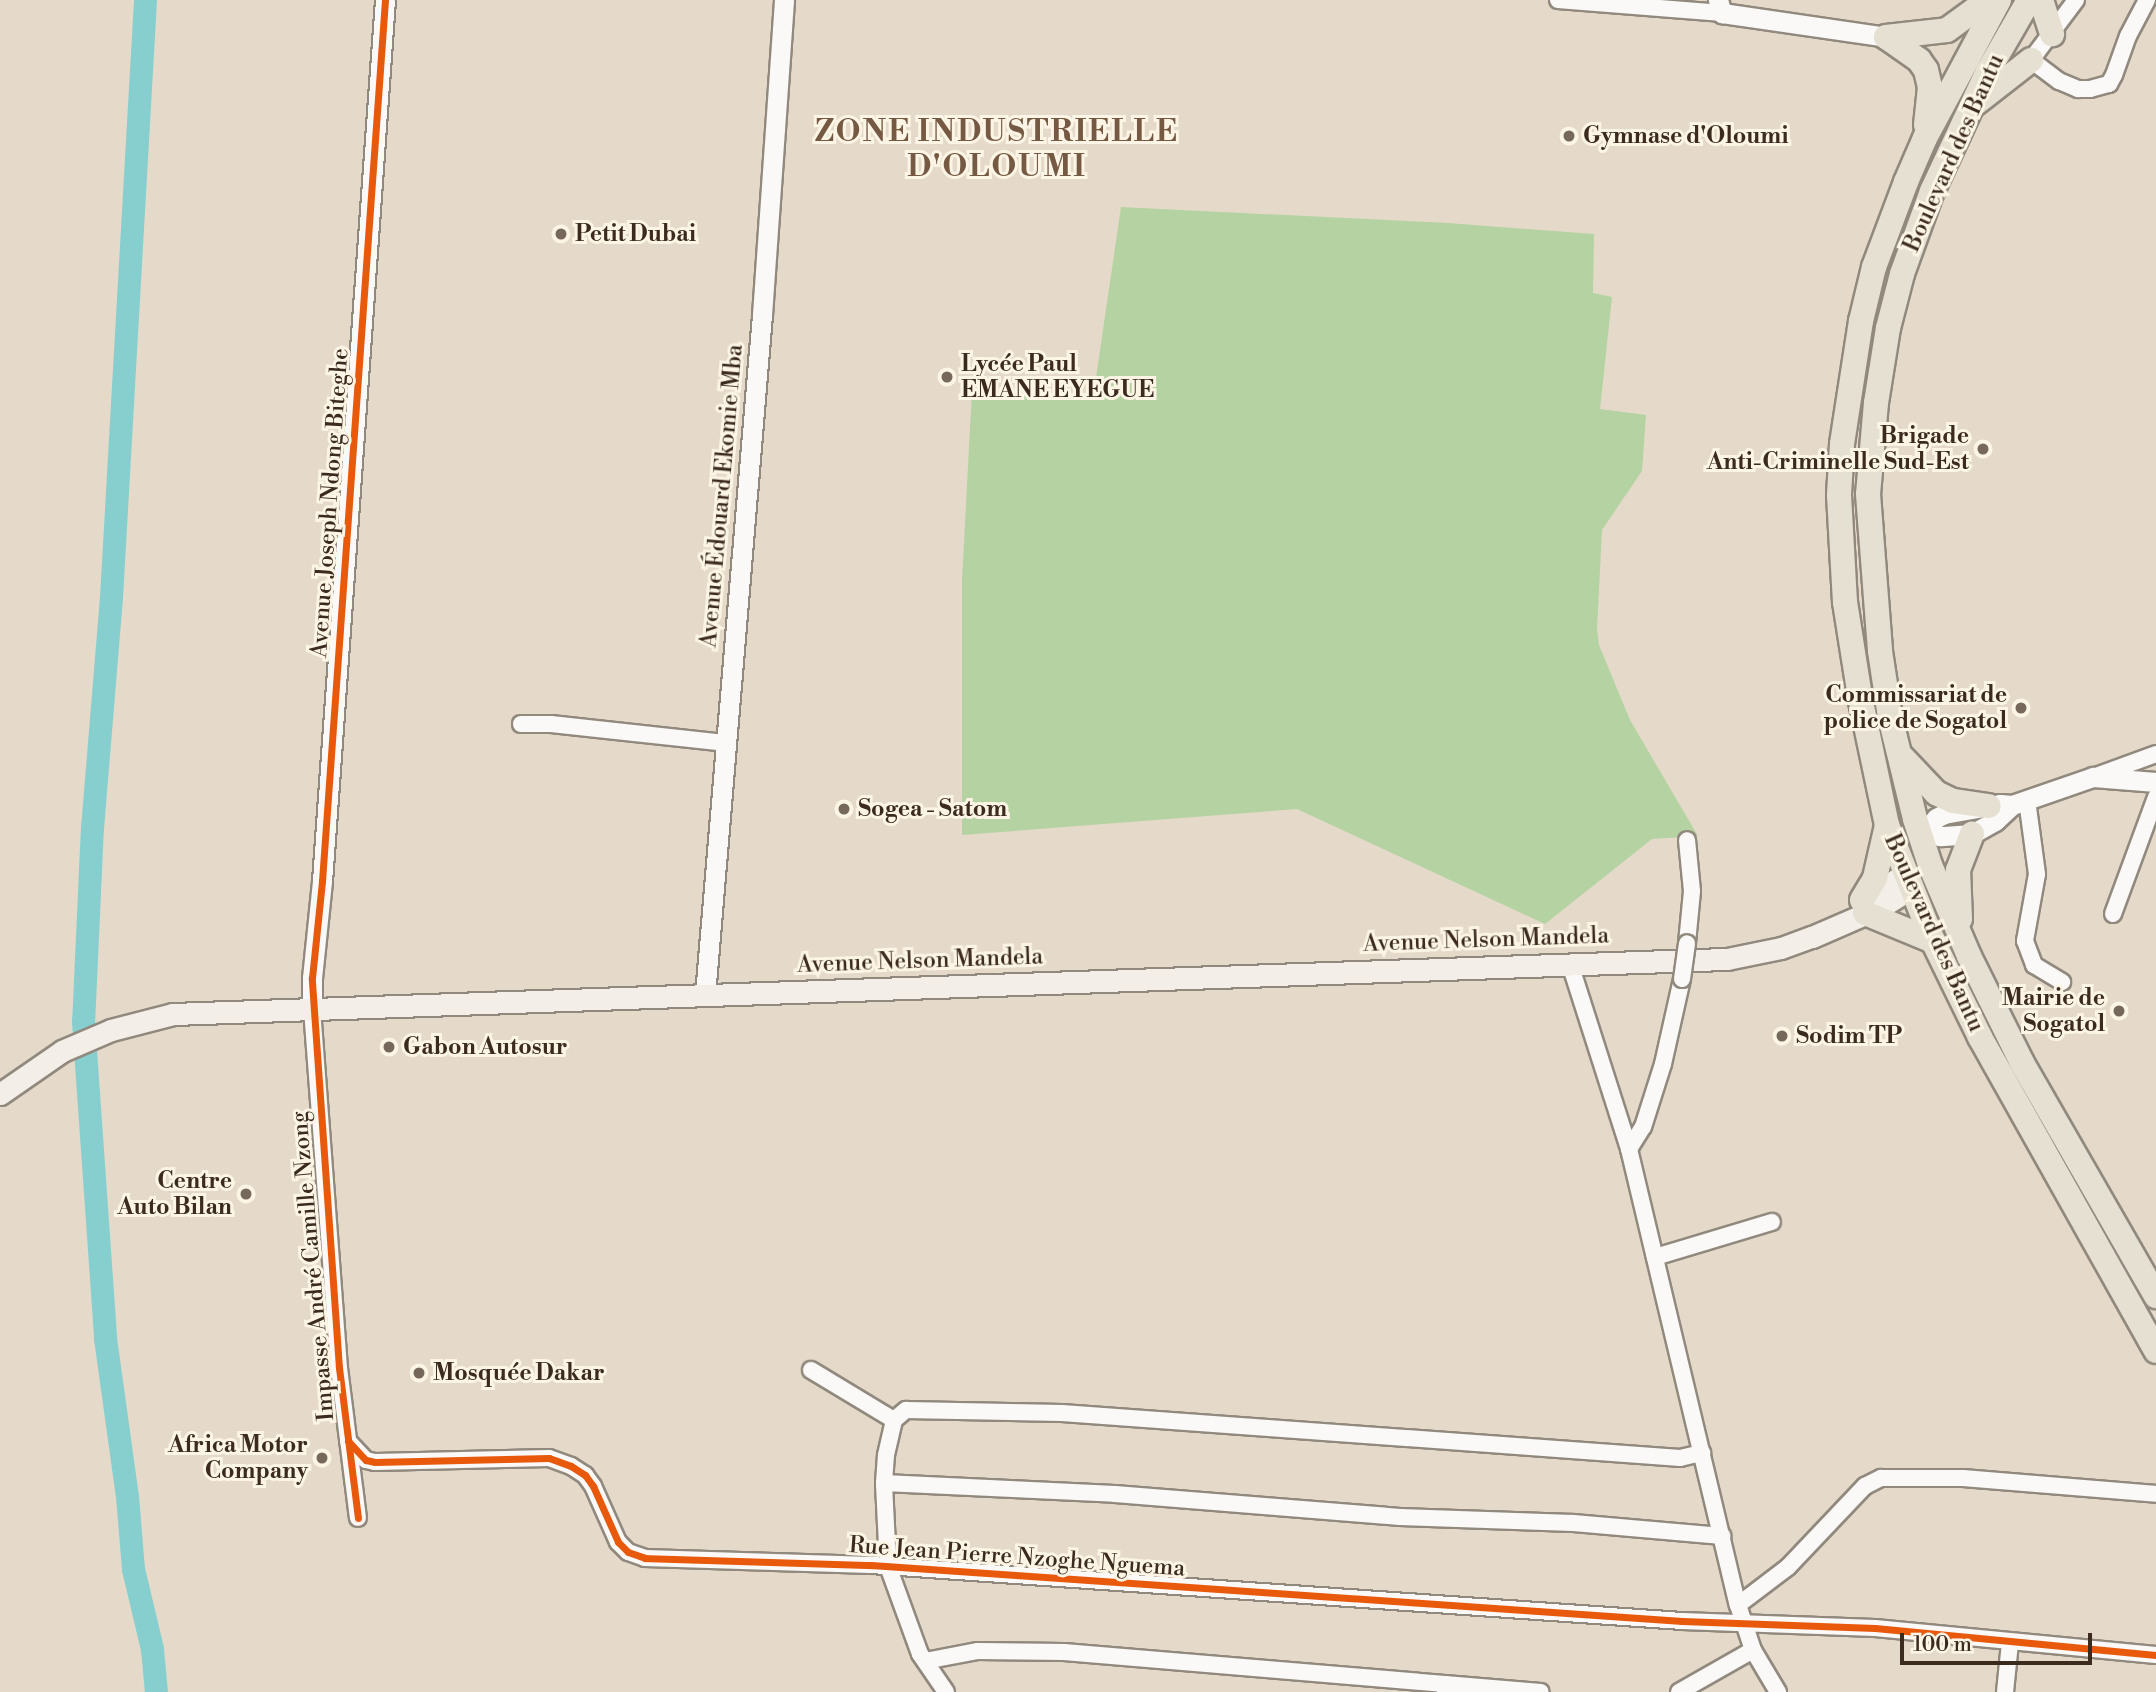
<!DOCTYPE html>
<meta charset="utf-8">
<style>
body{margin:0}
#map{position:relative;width:2156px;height:1692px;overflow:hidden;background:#e5dac9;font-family:"Libre Bodoni",serif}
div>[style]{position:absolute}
.green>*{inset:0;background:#b4d2a2}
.river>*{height:23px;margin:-11.5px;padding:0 11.5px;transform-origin:11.5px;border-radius:11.5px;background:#86cfce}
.roads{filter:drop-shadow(2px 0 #91897e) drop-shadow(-2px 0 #91897e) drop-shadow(0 2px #91897e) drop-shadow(0 -2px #91897e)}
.minor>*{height:16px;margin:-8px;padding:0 8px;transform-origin:8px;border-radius:8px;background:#fbf9f7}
.tertiary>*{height:19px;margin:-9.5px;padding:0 9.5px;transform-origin:9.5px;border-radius:9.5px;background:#fbf9f7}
.secondary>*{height:21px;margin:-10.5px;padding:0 10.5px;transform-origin:10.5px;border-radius:10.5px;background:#f3efe8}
.trunk>*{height:24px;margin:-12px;padding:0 12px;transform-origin:12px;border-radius:12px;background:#e6e0d2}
.bridges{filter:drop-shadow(2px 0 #91897e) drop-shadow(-2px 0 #91897e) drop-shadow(0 2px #91897e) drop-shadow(0 -2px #91897e)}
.minor-bridge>*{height:16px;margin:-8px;padding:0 8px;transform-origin:8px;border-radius:8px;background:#fbf9f7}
.cycleway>*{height:7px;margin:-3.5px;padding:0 3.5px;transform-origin:3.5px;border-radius:3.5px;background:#e8590c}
.dots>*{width:19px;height:19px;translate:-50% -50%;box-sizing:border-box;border:4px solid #fcf5e5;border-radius:50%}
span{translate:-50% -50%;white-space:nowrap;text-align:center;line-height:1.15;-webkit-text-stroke:6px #fcf5e5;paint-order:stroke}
.poi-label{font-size:23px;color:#3b2a1e;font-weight:700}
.left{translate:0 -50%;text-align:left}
.right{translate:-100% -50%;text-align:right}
.street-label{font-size:23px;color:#3b2a1e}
.district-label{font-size:30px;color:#755942;font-weight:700;letter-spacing:2px}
.scale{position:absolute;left:1900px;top:1633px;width:192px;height:32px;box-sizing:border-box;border:4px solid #3b2a1e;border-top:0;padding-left:9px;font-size:21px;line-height:24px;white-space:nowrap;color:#3b2a1e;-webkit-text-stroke:5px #fcf5e5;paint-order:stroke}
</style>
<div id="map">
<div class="green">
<div style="clip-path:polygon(1121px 207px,1448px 223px,1594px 234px,1593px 293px,1612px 297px,1600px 409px,1646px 415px,1642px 471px,1602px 530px,1597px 629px,1599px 645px,1630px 720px,1698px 836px,1652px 839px,1545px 924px,1297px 809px,962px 835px,962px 580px,972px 390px,1093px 398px)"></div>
</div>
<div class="river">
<div style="left:145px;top:0;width:598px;rotate:93.26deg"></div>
<div style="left:111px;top:597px;width:230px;rotate:94.7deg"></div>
<div style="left:92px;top:826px;width:195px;rotate:92.6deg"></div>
<div style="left:83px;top:1021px;width:318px;rotate:86deg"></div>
<div style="left:105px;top:1338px;width:160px;rotate:82.1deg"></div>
<div style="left:127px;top:1496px;width:73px;rotate:85.3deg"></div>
<div style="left:133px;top:1569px;width:82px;rotate:76.6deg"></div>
<div style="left:152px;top:1649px;width:43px;rotate:84.7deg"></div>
</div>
<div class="roads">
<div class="minor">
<div style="left:1558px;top:0;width:165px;rotate:4.5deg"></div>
<div style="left:2076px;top:0;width:75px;rotate:126.9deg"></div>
<div style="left:2031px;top:60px;width:35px;rotate:37deg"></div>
<div style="left:2059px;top:81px;width:21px;rotate:23deg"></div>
<div style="left:2078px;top:89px;width:12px"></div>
<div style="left:2090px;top:89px;width:20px;rotate:-15deg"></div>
<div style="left:2109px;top:84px;width:10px;rotate:-61deg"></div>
<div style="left:2114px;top:75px;width:41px;rotate:-70.3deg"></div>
<div style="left:2128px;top:36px;width:41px;rotate:-62.2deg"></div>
<div style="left:521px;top:724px;width:30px"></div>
<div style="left:551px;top:724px;width:177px;rotate:6.2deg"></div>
<div style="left:2096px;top:776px;width:64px;rotate:-20.1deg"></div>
<div style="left:2027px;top:800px;width:75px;rotate:82.3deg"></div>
<div style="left:2037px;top:874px;width:68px;rotate:100.2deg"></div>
<div style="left:2025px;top:941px;width:26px;rotate:69deg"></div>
<div style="left:2034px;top:965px;width:33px;rotate:31deg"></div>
<div style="left:2113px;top:914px;width:125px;rotate:-69.8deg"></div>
<div style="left:1687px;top:943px;width:52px;rotate:-84.5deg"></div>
<div style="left:1692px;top:891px;width:51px;rotate:-95.6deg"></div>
<div style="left:1570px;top:964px;width:194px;rotate:72.3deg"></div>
<div style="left:1629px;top:1149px;width:469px;rotate:76.6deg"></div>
<div style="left:1738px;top:1605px;width:47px;rotate:71.6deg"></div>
<div style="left:1753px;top:1650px;width:49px;rotate:59.2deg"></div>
<div style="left:312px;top:1009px;width:360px;rotate:85.7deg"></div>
<div style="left:339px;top:1368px;width:151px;rotate:82.8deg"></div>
<div style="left:1629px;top:1149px;width:26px;rotate:-58deg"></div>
<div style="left:1643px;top:1127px;width:66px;rotate:-72.4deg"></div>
<div style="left:1663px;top:1064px;width:87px;rotate:-77.4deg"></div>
<div style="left:1655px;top:1257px;width:122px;rotate:-16.7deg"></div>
<div style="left:811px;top:1370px;width:97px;rotate:31.1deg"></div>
<div style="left:348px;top:1441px;width:26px;rotate:47deg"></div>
<div style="left:366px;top:1460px;width:9px;rotate:13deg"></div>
<div style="left:375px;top:1462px;width:174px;rotate:-1.3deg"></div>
<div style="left:549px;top:1458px;width:23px;rotate:20deg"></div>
<div style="left:571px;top:1466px;width:17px;rotate:33deg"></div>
<div style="left:585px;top:1475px;width:14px;rotate:54deg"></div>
<div style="left:593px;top:1486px;width:61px;rotate:65.9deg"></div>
<div style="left:618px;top:1542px;width:14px;rotate:45deg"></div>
<div style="left:628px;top:1552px;width:18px;rotate:19deg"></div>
<div style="left:645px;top:1558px;width:226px;rotate:1.8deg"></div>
<div style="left:871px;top:1565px;width:813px;rotate:3.95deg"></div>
<div style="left:1682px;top:1621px;width:193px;rotate:2.1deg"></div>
<div style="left:1875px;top:1628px;width:282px;rotate:5.5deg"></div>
<div style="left:884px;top:1483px;width:231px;rotate:2.7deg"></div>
<div style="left:1115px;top:1494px;width:286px;rotate:4.6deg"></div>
<div style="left:1400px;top:1517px;width:173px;rotate:2deg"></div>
<div style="left:1573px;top:1523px;width:150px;rotate:5deg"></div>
<div style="left:1738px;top:1605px;width:63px;rotate:-37.2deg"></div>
<div style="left:1788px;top:1567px;width:112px;rotate:-46.5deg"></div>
<div style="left:1865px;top:1486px;width:18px;rotate:-27deg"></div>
<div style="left:1881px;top:1478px;width:82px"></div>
<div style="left:1963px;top:1478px;width:194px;rotate:4.7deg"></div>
<div style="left:925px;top:1661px;width:54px;rotate:-10.7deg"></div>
<div style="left:978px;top:1651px;width:86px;rotate:0.7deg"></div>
<div style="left:1064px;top:1652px;width:382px;rotate:4.8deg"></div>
<div style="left:1445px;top:1684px;width:8px;rotate:90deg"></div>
<div style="left:1445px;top:1684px;width:96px;rotate:4.8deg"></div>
<div style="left:946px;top:1692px;width:46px;rotate:-124.4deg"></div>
<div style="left:920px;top:1654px;width:94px;rotate:-110deg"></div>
<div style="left:888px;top:1566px;width:83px;rotate:-92.8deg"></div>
<div style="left:884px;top:1483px;width:28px;rotate:-86deg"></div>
<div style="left:886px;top:1455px;width:36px;rotate:-77deg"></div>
<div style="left:894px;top:1420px;width:16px;rotate:-40deg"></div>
<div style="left:906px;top:1410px;width:156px;rotate:1.1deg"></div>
<div style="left:1062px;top:1413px;width:620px;rotate:4.16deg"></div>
<div style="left:1680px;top:1458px;width:23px;rotate:-13deg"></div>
<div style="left:1679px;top:1692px;width:85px;rotate:-29.6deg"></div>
<div style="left:2005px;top:1692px;width:49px;rotate:-84.2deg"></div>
</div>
<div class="tertiary">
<div style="left:1718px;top:0;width:14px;rotate:73deg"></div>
<div style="left:1722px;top:13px;width:166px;rotate:8.3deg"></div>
<div style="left:2012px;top:805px;width:23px;rotate:137deg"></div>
<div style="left:1995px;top:821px;width:26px;rotate:151deg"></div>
<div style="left:1972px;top:834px;width:32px;rotate:176deg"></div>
<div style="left:1940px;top:836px;width:10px;rotate:-156deg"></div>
<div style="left:1931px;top:832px;width:5px;rotate:-112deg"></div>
<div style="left:1929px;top:827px;width:11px;rotate:-52deg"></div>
<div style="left:1936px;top:818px;width:9px;rotate:-27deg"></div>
<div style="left:1944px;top:814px;width:57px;rotate:-10.1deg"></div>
<div style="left:2000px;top:804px;width:12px;rotate:5deg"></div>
<div style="left:2012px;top:805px;width:86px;rotate:-19.1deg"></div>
<div style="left:2093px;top:777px;width:63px;rotate:4.5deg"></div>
<div style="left:705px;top:995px;width:682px;rotate:-85.21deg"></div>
<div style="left:762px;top:315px;width:316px;rotate:-86deg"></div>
<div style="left:312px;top:1009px;width:31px;rotate:-90deg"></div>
<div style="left:312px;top:978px;width:98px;rotate:-84.1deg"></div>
<div style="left:322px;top:881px;width:883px;rotate:-85.91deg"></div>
</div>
<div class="secondary">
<div style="left:1863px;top:900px;width:49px;rotate:-31.8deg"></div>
<div style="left:0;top:1094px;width:75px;rotate:-34.7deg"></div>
<div style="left:62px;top:1051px;width:53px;rotate:-23.2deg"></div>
<div style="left:111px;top:1030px;width:64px;rotate:-14.5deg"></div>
<div style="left:173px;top:1014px;width:1555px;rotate:-2.03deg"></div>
<div style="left:1727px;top:959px;width:55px;rotate:-11.5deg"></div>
<div style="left:1781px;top:948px;width:33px;rotate:-20deg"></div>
<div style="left:1812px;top:937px;width:75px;rotate:-23.5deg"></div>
<div style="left:1881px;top:907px;width:36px;rotate:-32deg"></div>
</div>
<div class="trunk">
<div style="left:1999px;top:0;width:157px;rotate:118.2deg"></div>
<div style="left:1925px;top:138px;width:48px;rotate:113.4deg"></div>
<div style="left:1906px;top:182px;width:91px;rotate:110.6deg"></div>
<div style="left:1874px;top:267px;width:56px;rotate:103.5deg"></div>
<div style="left:1861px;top:321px;width:124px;rotate:98.8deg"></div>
<div style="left:1842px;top:444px;width:51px;rotate:93.4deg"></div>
<div style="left:1839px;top:495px;width:107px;rotate:86.8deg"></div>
<div style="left:1845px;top:602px;width:96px;rotate:81deg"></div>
<div style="left:1860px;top:697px;width:131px;rotate:78.1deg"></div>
<div style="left:1887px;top:825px;width:125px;rotate:68.4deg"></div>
<div style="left:1933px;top:941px;width:107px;rotate:63.9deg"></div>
<div style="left:1980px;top:1037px;width:360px;rotate:60.7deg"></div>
<div style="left:2029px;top:0;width:82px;rotate:120deg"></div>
<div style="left:1988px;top:71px;width:132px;rotate:115deg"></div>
<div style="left:1932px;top:191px;width:88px;rotate:109.9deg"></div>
<div style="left:1902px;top:274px;width:56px;rotate:104.5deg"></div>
<div style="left:1888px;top:328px;width:76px;rotate:99.1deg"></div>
<div style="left:1876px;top:403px;width:91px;rotate:95deg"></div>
<div style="left:1868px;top:494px;width:157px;rotate:85.6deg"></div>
<div style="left:1880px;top:651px;width:67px;rotate:81.4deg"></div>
<div style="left:1890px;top:717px;width:105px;rotate:76.2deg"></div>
<div style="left:1915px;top:819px;width:48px;rotate:71.9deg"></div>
<div style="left:1930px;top:865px;width:99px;rotate:66.8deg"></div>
<div style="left:1969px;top:956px;width:119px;rotate:63.6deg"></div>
<div style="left:2022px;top:1063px;width:269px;rotate:60.1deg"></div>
<div style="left:2041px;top:0;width:36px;rotate:72deg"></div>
<div style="left:1886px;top:37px;width:40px;rotate:34.9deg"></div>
<div style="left:1919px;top:60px;width:12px;rotate:55deg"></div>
<div style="left:1926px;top:70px;width:17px;rotate:77deg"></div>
<div style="left:1930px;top:87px;width:38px;rotate:96deg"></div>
<div style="left:1886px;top:37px;width:61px;rotate:-6.5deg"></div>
<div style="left:1947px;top:30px;width:51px;rotate:-36.2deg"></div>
<div style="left:1976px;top:103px;width:70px;rotate:-38deg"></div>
<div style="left:1902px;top:757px;width:50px;rotate:46.6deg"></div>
<div style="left:1936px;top:793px;width:19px;rotate:25deg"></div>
<div style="left:1953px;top:801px;width:36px;rotate:8deg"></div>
<div style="left:1862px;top:900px;width:26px;rotate:-59deg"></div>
<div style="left:1875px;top:878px;width:54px;rotate:-77.2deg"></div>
<div style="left:1865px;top:913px;width:74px;rotate:22.4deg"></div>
<div style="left:1960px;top:919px;width:49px;rotate:-92.3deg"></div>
<div style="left:1958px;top:870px;width:39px;rotate:-69deg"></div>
</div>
</div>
<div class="bridges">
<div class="minor-bridge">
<div style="left:1682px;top:979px;width:36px;rotate:-82deg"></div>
</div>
</div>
<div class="cycleway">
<div style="left:348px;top:1441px;width:26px;rotate:47deg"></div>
<div style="left:366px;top:1460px;width:9px;rotate:13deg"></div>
<div style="left:375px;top:1462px;width:174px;rotate:-1.3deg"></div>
<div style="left:549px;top:1458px;width:23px;rotate:20deg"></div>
<div style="left:571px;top:1466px;width:17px;rotate:33deg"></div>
<div style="left:585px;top:1475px;width:14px;rotate:54deg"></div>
<div style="left:593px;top:1486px;width:61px;rotate:65.9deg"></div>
<div style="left:618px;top:1542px;width:14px;rotate:45deg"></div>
<div style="left:628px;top:1552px;width:18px;rotate:19deg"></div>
<div style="left:645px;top:1558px;width:226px;rotate:1.8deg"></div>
<div style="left:871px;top:1565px;width:813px;rotate:3.95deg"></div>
<div style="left:1682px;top:1621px;width:193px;rotate:2.1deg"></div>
<div style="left:1875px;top:1628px;width:282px;rotate:5.5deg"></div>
<div style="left:358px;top:1518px;width:151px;rotate:-97.2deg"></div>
<div style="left:339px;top:1368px;width:391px;rotate:-94deg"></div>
<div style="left:312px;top:978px;width:98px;rotate:-84.1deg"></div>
<div style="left:322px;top:881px;width:883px;rotate:-85.91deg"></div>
</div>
<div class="dots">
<div style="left:1569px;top:136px;background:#76685a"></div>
<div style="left:561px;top:234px;background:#76685a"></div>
<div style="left:947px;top:377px;background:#76685a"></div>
<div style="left:1983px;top:449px;background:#76685a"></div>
<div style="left:2021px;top:708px;background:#76685a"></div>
<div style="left:844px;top:809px;background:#76685a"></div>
<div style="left:2119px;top:1011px;background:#76685a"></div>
<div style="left:1782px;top:1036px;background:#76685a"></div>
<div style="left:389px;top:1047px;background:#76685a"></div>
<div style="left:246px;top:1194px;background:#76685a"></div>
<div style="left:419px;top:1373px;background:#76685a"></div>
<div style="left:322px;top:1458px;background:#76685a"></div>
</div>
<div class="poi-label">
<span class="left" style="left:1583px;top:136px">Gymnase d'Oloumi</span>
<span class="left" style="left:575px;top:234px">Petit Dubai</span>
<span class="left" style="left:961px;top:377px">Lycée Paul<br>EMANE EYEGUE</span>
<span class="right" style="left:1969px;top:449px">Brigade<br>Anti-Criminelle Sud-Est</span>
<span class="right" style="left:2007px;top:708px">Commissariat de<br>police de Sogatol</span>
<span class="left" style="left:858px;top:809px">Sogea - Satom</span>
<span class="right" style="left:2105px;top:1011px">Mairie de<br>Sogatol</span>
<span class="left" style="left:1796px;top:1036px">Sodim TP</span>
<span class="left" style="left:403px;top:1047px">Gabon Autosur</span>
<span class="right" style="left:232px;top:1194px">Centre<br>Auto Bilan</span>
<span class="left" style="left:433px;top:1373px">Mosquée Dakar</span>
<span class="right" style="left:308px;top:1458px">Africa Motor<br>Company</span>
</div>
<div class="street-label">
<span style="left:1954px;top:153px;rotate:-66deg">Boulevard des Bantu</span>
<span style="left:722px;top:496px;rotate:-85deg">Avenue Édouard Ekomie Mba</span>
<span style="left:330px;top:503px;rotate:-86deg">Avenue Joseph Ndong Biteghe</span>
<span style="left:1934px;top:933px;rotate:66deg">Boulevard des Bantu</span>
<span style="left:1486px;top:940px;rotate:-2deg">Avenue Nelson Mandela</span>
<span style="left:920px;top:961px;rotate:-2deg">Avenue Nelson Mandela</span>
<span style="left:313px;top:1266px;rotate:-95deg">Impasse André Camille Nzong</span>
<span style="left:1017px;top:1557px;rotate:4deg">Rue Jean Pierre Nzoghe Nguema</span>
</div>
<div class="district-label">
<span style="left:997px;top:149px">ZONE INDUSTRIELLE<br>D'OLOUMI</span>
</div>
<div class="scale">100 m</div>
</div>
